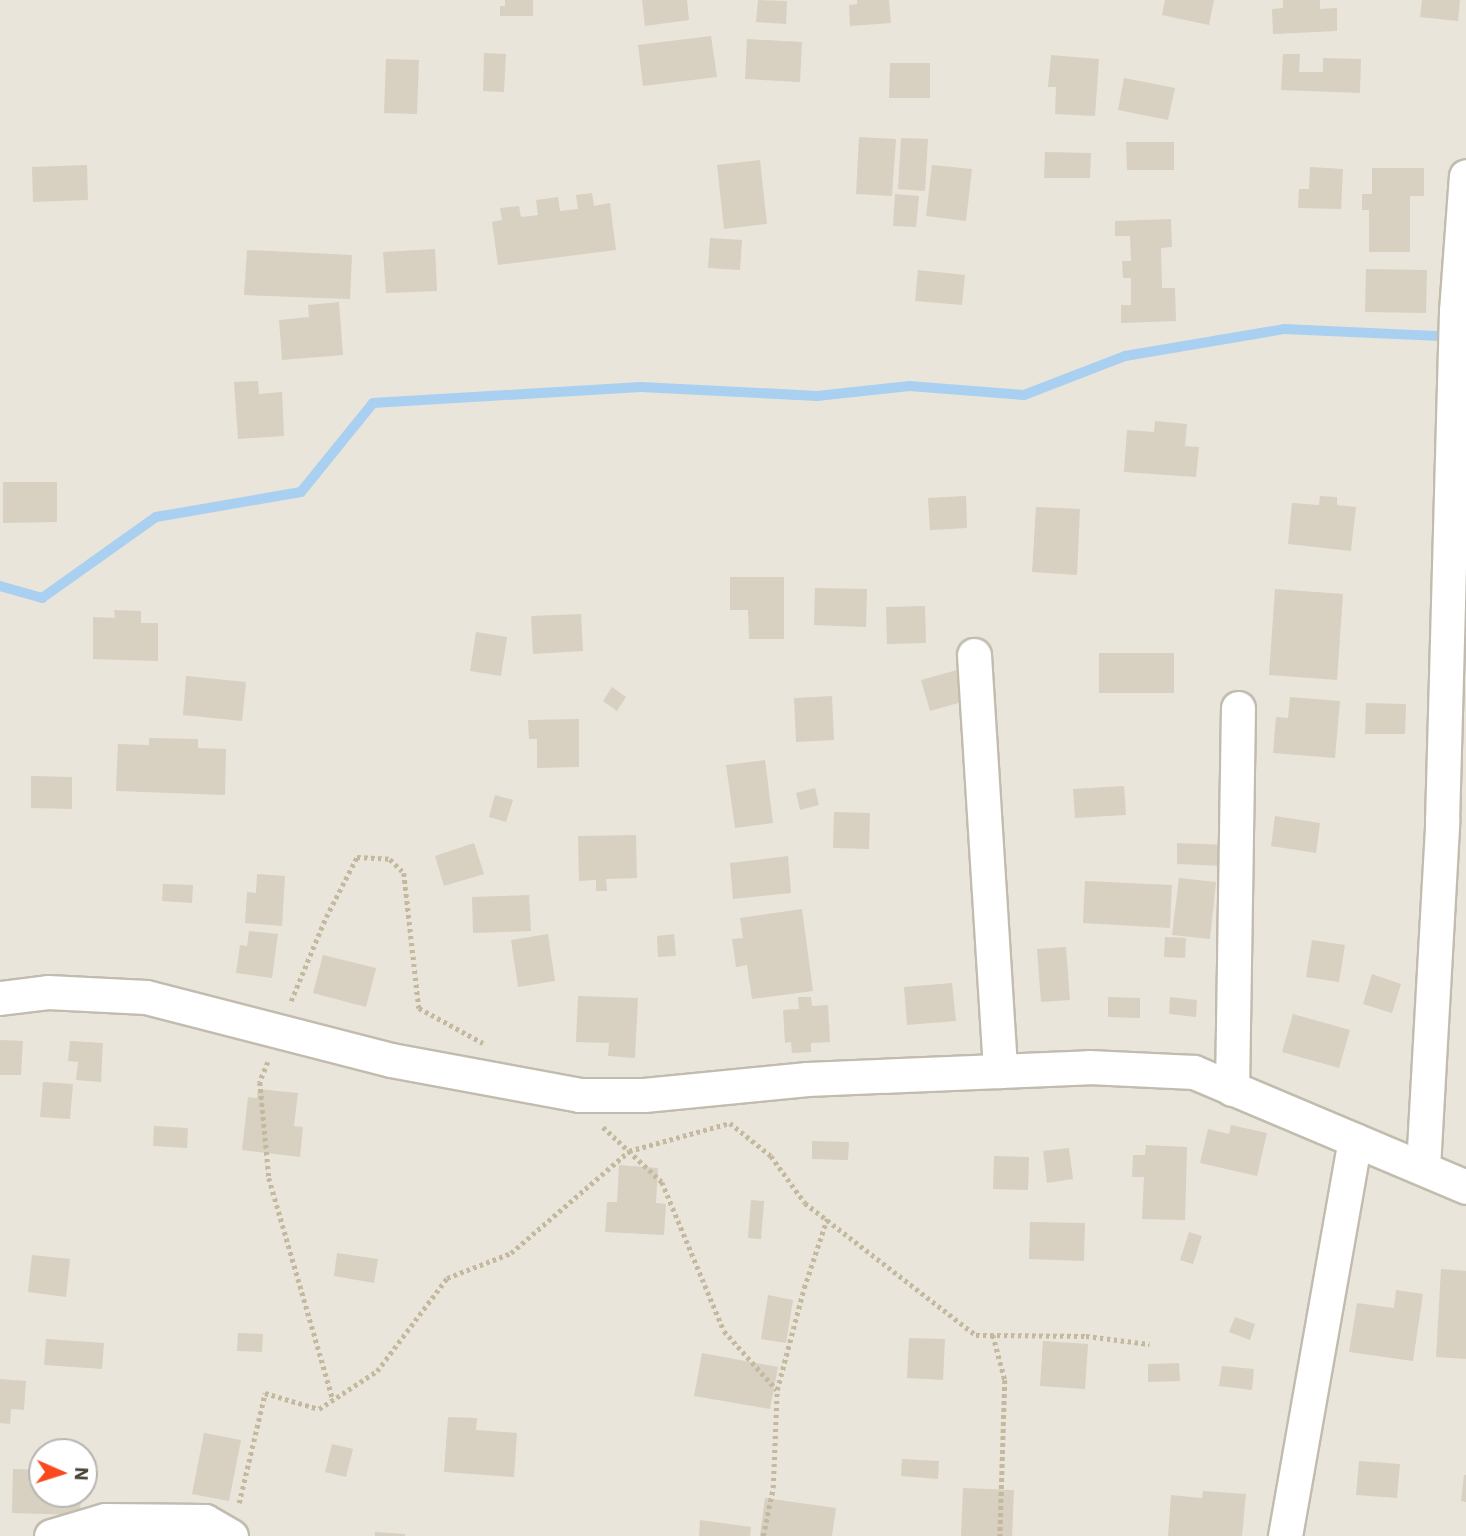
<!DOCTYPE html>
<html>
<head>
<meta charset="utf-8">
<style>
  body { margin:0 }
  #map { position:relative; width:1466px; height:1536px; overflow:hidden; background:#f6f3ec; font-family:"IBM Plex Sans",sans-serif }
  div>[style] { position:absolute }
  .residential>* { inset:0; background:#eae5da }
  .stream>* { height:10px; margin:-5px; padding:0 5px; transform-origin:5px; border-radius:5px; background:#a9d0f1 }
  .building>* { inset:0; background:#d8d0c1 }
  .path>* { height:4.5px; margin-top:-2.25px; transform-origin:0; background:repeating-linear-gradient(90deg,#c4b89f 0 3.5px,transparent 0 7px) }
  .roads { filter:drop-shadow(2px 0 #c2bcae) drop-shadow(-2px 0 #c2bcae) drop-shadow(0 2px #c2bcae) drop-shadow(0 -2px #c2bcae) }
  .street>* { height:33px; margin:-16.5px; padding:0 16.5px; transform-origin:16.5px; border-radius:16.5px; background:#fff }
  span { translate:-50% -50%; white-space:nowrap; text-align:center; line-height:1.15; -webkit-text-stroke:5px #fff; paint-order:stroke }
  .north { position:absolute; left:28px; top:1438px; width:70px; height:70px; box-sizing:border-box; background:#fff; border:2px solid #b7b4b0; border-radius:50%; rotate:93deg; font-size:19px; font-weight:700; line-height:28px; text-align:center; color:#4b4439 }
  .north::after { content:''; display:block; margin:auto; width:24px; height:32px; background:#fa491e; clip-path:polygon(50% 0,100% 100%,50% 72%,0 100%) }
</style>
</head>
<body>
<div id="map">
  <div class="residential">
    <div style="clip-path:polygon(evenodd,0 0,1466px 0,1466px 1536px,0 1536px,0 0,42px 1452px,84px 1452px,84px 1494px,42px 1494px,42px 1452px)"></div>
  </div>
  <div class="stream">
    <div style="left:0;top:586px;width:44px;rotate:15.9deg"></div>
    <div style="left:42px;top:598px;width:140px;rotate:-35.4deg"></div>
    <div style="left:156px;top:517px;width:147px;rotate:-9.8deg"></div>
    <div style="left:301px;top:492px;width:114px;rotate:-51deg"></div>
    <div style="left:373px;top:403px;width:268px;rotate:-3.4deg"></div>
    <div style="left:641px;top:387px;width:176px;rotate:2.9deg"></div>
    <div style="left:817px;top:396px;width:93px;rotate:-6.2deg"></div>
    <div style="left:909px;top:386px;width:115px;rotate:4.5deg"></div>
    <div style="left:1024px;top:395px;width:108px;rotate:-21.1deg"></div>
    <div style="left:1125px;top:356px;width:161px;rotate:-9.6deg"></div>
    <div style="left:1284px;top:329px;width:157px;rotate:2.6deg"></div>
  </div>
  <div class="building">
    <div style="clip-path:polygon(505px 0,533px 0,533px 16px,500px 16px,500px 6px,505px 6px)"></div>
    <div style="clip-path:polygon(642px 0,687px 0,689px 20px,645px 26px)"></div>
    <div style="clip-path:polygon(758px 0,787px 1px,786px 24px,756px 22px)"></div>
    <div style="clip-path:polygon(857px 0,889px 0,891px 23px,850px 26px,849px 5px,857px 4px)"></div>
    <div style="clip-path:polygon(1165px 0,1214px 0,1209px 25px,1162px 15px)"></div>
    <div style="clip-path:polygon(1283px 0,1320px 0,1320px 9px,1337px 8px,1337px 31px,1273px 34px,1272px 9px,1283px 8px)"></div>
    <div style="clip-path:polygon(1422px 0,1460px 0,1458px 21px,1420px 17px)"></div>
    <div style="clip-path:polygon(711px 36px,717px 77px,643px 86px,638px 45px)"></div>
    <div style="clip-path:polygon(747px 39px,802px 42px,800px 82px,745px 79px)"></div>
    <div style="clip-path:polygon(484px 53px,506px 54px,504px 92px,483px 91px)"></div>
    <div style="clip-path:polygon(1283px 54px,1300px 54px,1299px 72px,1323px 72px,1323px 58px,1361px 59px,1360px 93px,1281px 90px)"></div>
    <div style="clip-path:polygon(1051px 55px,1099px 59px,1095px 116px,1055px 114px,1056px 87px,1048px 87px)"></div>
    <div style="clip-path:polygon(386px 59px,419px 60px,417px 114px,384px 113px)"></div>
    <div style="clip-path:polygon(890px 63px,930px 63px,930px 98px,889px 98px)"></div>
    <div style="clip-path:polygon(1124px 78px,1175px 88px,1168px 120px,1118px 110px)"></div>
    <div style="clip-path:polygon(859px 137px,896px 139px,892px 196px,856px 194px)"></div>
    <div style="clip-path:polygon(901px 138px,928px 139px,925px 191px,898px 189px)"></div>
    <div style="clip-path:polygon(1126px 142px,1174px 142px,1174px 170px,1127px 170px)"></div>
    <div style="clip-path:polygon(1045px 152px,1091px 153px,1090px 178px,1044px 178px)"></div>
    <div style="clip-path:polygon(760px 160px,767px 224px,724px 229px,717px 165px)"></div>
    <div style="clip-path:polygon(87px 165px,88px 200px,33px 202px,32px 167px)"></div>
    <div style="clip-path:polygon(932px 165px,972px 169px,966px 221px,926px 216px)"></div>
    <div style="clip-path:polygon(1310px 167px,1343px 169px,1341px 209px,1298px 208px,1299px 189px,1309px 189px)"></div>
    <div style="clip-path:polygon(1372px 168px,1424px 168px,1424px 196px,1410px 196px,1410px 252px,1369px 252px,1369px 210px,1362px 210px,1362px 194px,1372px 194px)"></div>
    <div style="clip-path:polygon(592px 193px,594px 206px,610px 203px,616px 250px,498px 265px,492px 222px,502px 220px,500px 208px,519px 206px,521px 217px,538px 215px,536px 200px,558px 197px,560px 211px,578px 209px,576px 195px)"></div>
    <div style="clip-path:polygon(895px 194px,919px 196px,916px 227px,893px 226px)"></div>
    <div style="clip-path:polygon(1171px 219px,1172px 247px,1161px 248px,1162px 288px,1175px 288px,1176px 321px,1121px 323px,1121px 305px,1131px 305px,1131px 278px,1123px 278px,1122px 261px,1131px 261px,1130px 236px,1115px 236px,1115px 221px)"></div>
    <div style="clip-path:polygon(710px 238px,742px 240px,740px 270px,708px 268px)"></div>
    <div style="clip-path:polygon(435px 249px,437px 291px,386px 293px,383px 252px)"></div>
    <div style="clip-path:polygon(247px 250px,352px 255px,350px 299px,244px 295px)"></div>
    <div style="clip-path:polygon(1366px 269px,1427px 270px,1426px 313px,1365px 312px)"></div>
    <div style="clip-path:polygon(918px 270px,965px 275px,962px 305px,915px 301px)"></div>
    <div style="clip-path:polygon(339px 302px,343px 355px,282px 360px,279px 320px,309px 317px,308px 305px)"></div>
    <div style="clip-path:polygon(258px 381px,259px 394px,282px 392px,284px 436px,238px 439px,234px 382px)"></div>
    <div style="clip-path:polygon(1155px 421px,1187px 424px,1185px 446px,1199px 447px,1196px 477px,1124px 472px,1127px 430px,1154px 432px)"></div>
    <div style="clip-path:polygon(3px 482px,57px 482px,57px 522px,3px 523px)"></div>
    <div style="clip-path:polygon(966px 496px,967px 528px,930px 530px,928px 498px)"></div>
    <div style="clip-path:polygon(1320px 496px,1337px 497px,1337px 505px,1356px 507px,1351px 551px,1288px 544px,1292px 503px,1319px 505px)"></div>
    <div style="clip-path:polygon(1036px 507px,1080px 509px,1077px 575px,1032px 572px)"></div>
    <div style="clip-path:polygon(730px 577px,784px 577px,784px 639px,749px 639px,748px 610px,730px 610px)"></div>
    <div style="clip-path:polygon(815px 588px,867px 589px,866px 627px,814px 625px)"></div>
    <div style="clip-path:polygon(1275px 589px,1343px 594px,1337px 680px,1269px 675px)"></div>
    <div style="clip-path:polygon(925px 606px,926px 643px,887px 644px,886px 607px)"></div>
    <div style="clip-path:polygon(114px 610px,141px 611px,141px 623px,158px 623px,158px 661px,93px 659px,93px 617px,115px 618px)"></div>
    <div style="clip-path:polygon(581px 614px,583px 651px,533px 654px,531px 616px)"></div>
    <div style="clip-path:polygon(476px 632px,507px 637px,501px 676px,470px 671px)"></div>
    <div style="clip-path:polygon(1099px 653px,1174px 653px,1174px 693px,1099px 693px)"></div>
    <div style="clip-path:polygon(957px 670px,965px 701px,930px 711px,921px 680px)"></div>
    <div style="clip-path:polygon(186px 676px,246px 682px,242px 721px,183px 715px)"></div>
    <div style="clip-path:polygon(612px 687px,626px 697px,617px 711px,603px 701px)"></div>
    <div style="clip-path:polygon(832px 696px,834px 740px,796px 742px,794px 698px)"></div>
    <div style="clip-path:polygon(1290px 697px,1340px 701px,1335px 758px,1273px 753px,1276px 717px,1288px 718px)"></div>
    <div style="clip-path:polygon(1366px 703px,1406px 704px,1405px 734px,1365px 734px)"></div>
    <div style="clip-path:polygon(579px 719px,579px 767px,537px 768px,537px 739px,529px 739px,528px 720px)"></div>
    <div style="clip-path:polygon(149px 738px,198px 739px,198px 748px,226px 749px,225px 795px,116px 791px,118px 744px,149px 745px)"></div>
    <div style="clip-path:polygon(765px 760px,773px 823px,735px 828px,726px 765px)"></div>
    <div style="clip-path:polygon(31px 776px,72px 777px,72px 809px,31px 808px)"></div>
    <div style="clip-path:polygon(1124px 786px,1126px 815px,1075px 818px,1073px 789px)"></div>
    <div style="clip-path:polygon(815px 788px,819px 805px,800px 810px,796px 793px)"></div>
    <div style="clip-path:polygon(495px 795px,513px 800px,506px 822px,489px 817px)"></div>
    <div style="clip-path:polygon(834px 812px,870px 813px,869px 849px,833px 848px)"></div>
    <div style="clip-path:polygon(1275px 816px,1320px 823px,1316px 853px,1271px 846px)"></div>
    <div style="clip-path:polygon(636px 835px,637px 878px,606px 879px,607px 891px,596px 891px,596px 880px,579px 881px,578px 836px)"></div>
    <div style="clip-path:polygon(474px 843px,484px 874px,444px 886px,435px 856px)"></div>
    <div style="clip-path:polygon(1177px 843px,1226px 845px,1225px 866px,1177px 864px)"></div>
    <div style="clip-path:polygon(788px 856px,791px 893px,733px 899px,730px 863px)"></div>
    <div style="clip-path:polygon(257px 874px,285px 876px,282px 926px,245px 923px,247px 892px,256px 893px)"></div>
    <div style="clip-path:polygon(1179px 878px,1216px 882px,1210px 939px,1172px 935px)"></div>
    <div style="clip-path:polygon(1085px 881px,1172px 885px,1170px 928px,1083px 923px)"></div>
    <div style="clip-path:polygon(163px 884px,193px 885px,192px 903px,162px 901px)"></div>
    <div style="clip-path:polygon(529px 895px,531px 931px,473px 933px,472px 897px)"></div>
    <div style="clip-path:polygon(802px 909px,813px 991px,752px 999px,747px 965px,736px 967px,732px 939px,743px 938px,740px 918px)"></div>
    <div style="clip-path:polygon(249px 931px,278px 934px,272px 978px,236px 973px,240px 945px,247px 946px)"></div>
    <div style="clip-path:polygon(548px 934px,555px 981px,518px 987px,511px 940px)"></div>
    <div style="clip-path:polygon(674px 934px,676px 956px,658px 957px,657px 936px)"></div>
    <div style="clip-path:polygon(1165px 937px,1186px 938px,1185px 958px,1164px 957px)"></div>
    <div style="clip-path:polygon(1312px 940px,1345px 945px,1339px 982px,1306px 977px)"></div>
    <div style="clip-path:polygon(1066px 947px,1070px 1000px,1041px 1002px,1037px 949px)"></div>
    <div style="clip-path:polygon(323px 955px,376px 968px,366px 1007px,313px 993px)"></div>
    <div style="clip-path:polygon(1372px 974px,1401px 984px,1392px 1013px,1363px 1004px)"></div>
    <div style="clip-path:polygon(952px 983px,956px 1021px,907px 1025px,904px 987px)"></div>
    <div style="clip-path:polygon(578px 996px,638px 998px,635px 1058px,608px 1056px,609px 1043px,576px 1042px)"></div>
    <div style="clip-path:polygon(798px 997px,811px 997px,812px 1006px,828px 1005px,830px 1042px,811px 1043px,811px 1052px,792px 1053px,791px 1042px,785px 1043px,783px 1010px,799px 1009px)"></div>
    <div style="clip-path:polygon(1108px 997px,1140px 998px,1140px 1018px,1108px 1017px)"></div>
    <div style="clip-path:polygon(1170px 997px,1197px 1000px,1196px 1017px,1169px 1014px)"></div>
    <div style="clip-path:polygon(1293px 1014px,1350px 1030px,1339px 1068px,1282px 1052px)"></div>
    <div style="clip-path:polygon(0 1040px,23px 1041px,21px 1075px,0 1075px)"></div>
    <div style="clip-path:polygon(70px 1041px,103px 1043px,101px 1082px,76px 1080px,78px 1062px,68px 1061px)"></div>
    <div style="clip-path:polygon(43px 1082px,73px 1084px,70px 1119px,40px 1117px)"></div>
    <div style="clip-path:polygon(258px 1089px,298px 1093px,294px 1126px,303px 1127px,300px 1157px,242px 1150px,248px 1097px,257px 1098px)"></div>
    <div style="clip-path:polygon(1231px 1125px,1267px 1133px,1257px 1176px,1200px 1163px,1208px 1129px,1229px 1134px)"></div>
    <div style="clip-path:polygon(154px 1126px,188px 1128px,187px 1148px,153px 1146px)"></div>
    <div style="clip-path:polygon(812px 1141px,849px 1142px,848px 1160px,812px 1159px)"></div>
    <div style="clip-path:polygon(1146px 1145px,1187px 1147px,1185px 1220px,1142px 1219px,1144px 1177px,1132px 1177px,1133px 1155px,1145px 1155px)"></div>
    <div style="clip-path:polygon(1069px 1148px,1073px 1179px,1047px 1183px,1043px 1151px)"></div>
    <div style="clip-path:polygon(994px 1156px,1029px 1157px,1028px 1190px,993px 1189px)"></div>
    <div style="clip-path:polygon(619px 1165px,658px 1168px,656px 1203px,666px 1204px,664px 1235px,605px 1232px,607px 1202px,617px 1202px)"></div>
    <div style="clip-path:polygon(751px 1200px,764px 1201px,761px 1239px,748px 1238px)"></div>
    <div style="clip-path:polygon(1030px 1222px,1085px 1223px,1084px 1261px,1029px 1259px)"></div>
    <div style="clip-path:polygon(1189px 1232px,1202px 1236px,1193px 1264px,1180px 1260px)"></div>
    <div style="clip-path:polygon(337px 1253px,378px 1259px,374px 1283px,334px 1276px)"></div>
    <div style="clip-path:polygon(32px 1255px,70px 1259px,66px 1297px,28px 1292px)"></div>
    <div style="clip-path:polygon(1441px 1269px,1466px 1271px,1466px 1359px,1436px 1357px)"></div>
    <div style="clip-path:polygon(1396px 1290px,1423px 1294px,1413px 1361px,1349px 1352px,1357px 1303px,1394px 1308px)"></div>
    <div style="clip-path:polygon(768px 1295px,793px 1300px,786px 1343px,761px 1339px)"></div>
    <div style="clip-path:polygon(1235px 1317px,1255px 1324px,1250px 1340px,1229px 1332px)"></div>
    <div style="clip-path:polygon(238px 1333px,263px 1334px,262px 1352px,237px 1351px)"></div>
    <div style="clip-path:polygon(909px 1338px,945px 1339px,943px 1380px,907px 1378px)"></div>
    <div style="clip-path:polygon(46px 1339px,104px 1343px,102px 1369px,44px 1365px)"></div>
    <div style="clip-path:polygon(1043px 1341px,1088px 1344px,1085px 1389px,1040px 1386px)"></div>
    <div style="clip-path:polygon(702px 1353px,778px 1367px,770px 1409px,694px 1396px)"></div>
    <div style="clip-path:polygon(1179px 1363px,1180px 1381px,1148px 1382px,1148px 1364px)"></div>
    <div style="clip-path:polygon(1222px 1366px,1254px 1369px,1252px 1390px,1219px 1386px)"></div>
    <div style="clip-path:polygon(0 1379px,26px 1381px,24px 1410px,11px 1409px,10px 1424px,0 1423px)"></div>
    <div style="clip-path:polygon(448px 1417px,477px 1418px,476px 1430px,517px 1433px,514px 1477px,444px 1472px)"></div>
    <div style="clip-path:polygon(204px 1433px,241px 1440px,229px 1501px,192px 1494px)"></div>
    <div style="clip-path:polygon(332px 1444px,353px 1449px,346px 1477px,325px 1472px)"></div>
    <div style="clip-path:polygon(902px 1459px,939px 1461px,938px 1479px,901px 1476px)"></div>
    <div style="clip-path:polygon(1359px 1461px,1400px 1464px,1397px 1498px,1356px 1495px)"></div>
    <div style="clip-path:polygon(13px 1469px,42px 1470px,42px 1494px,81px 1494px,80px 1515px,12px 1513px)"></div>
    <div style="clip-path:polygon(1464px 1475px,1466px 1475px,1466px 1502px,1461px 1501px)"></div>
    <div style="clip-path:polygon(963px 1488px,1014px 1490px,1012px 1536px,961px 1536px)"></div>
    <div style="clip-path:polygon(1203px 1491px,1246px 1494px,1242px 1536px,1168px 1536px,1171px 1495px,1202px 1498px)"></div>
    <div style="clip-path:polygon(765px 1498px,836px 1508px,832px 1536px,760px 1536px)"></div>
    <div style="clip-path:polygon(700px 1520px,751px 1527px,750px 1536px,699px 1536px)"></div>
    <div style="clip-path:polygon(375px 1532px,405px 1534px,405px 1536px,375px 1536px)"></div>
  </div>
  <div class="path">
    <div style="left:291px;top:1001px;width:91px;rotate:-67.4deg"></div>
    <div style="left:326px;top:917px;width:68px;rotate:-62.7deg"></div>
    <div style="left:357px;top:857px;width:33px;rotate:3deg"></div>
    <div style="left:390px;top:859px;width:20px;rotate:45deg"></div>
    <div style="left:404px;top:873px;width:136px;rotate:83.7deg"></div>
    <div style="left:419px;top:1008px;width:73px;rotate:28.7deg"></div>
    <div style="left:268px;top:1062px;width:22px;rotate:112deg"></div>
    <div style="left:260px;top:1082px;width:96px;rotate:84.6deg"></div>
    <div style="left:269px;top:1178px;width:231px;rotate:73.9deg"></div>
    <div style="left:603px;top:1127px;width:81px;rotate:43deg"></div>
    <div style="left:662px;top:1182px;width:161px;rotate:67.4deg"></div>
    <div style="left:724px;top:1331px;width:79px;rotate:48.1deg"></div>
    <div style="left:993px;top:1335px;width:47px;rotate:75.1deg"></div>
    <div style="left:1005px;top:1380px;width:156px;rotate:91.8deg"></div>
    <div style="left:239px;top:1503px;width:113px;rotate:-76.7deg"></div>
    <div style="left:265px;top:1393px;width:56px;rotate:16.5deg"></div>
    <div style="left:319px;top:1409px;width:69px;rotate:-33.2deg"></div>
    <div style="left:377px;top:1371px;width:116px;rotate:-53deg"></div>
    <div style="left:447px;top:1278px;width:69px;rotate:-21.3deg"></div>
    <div style="left:511px;top:1253px;width:156px;rotate:-40.8deg"></div>
    <div style="left:629px;top:1151px;width:105px;rotate:-15.5deg"></div>
    <div style="left:730px;top:1123px;width:53px;rotate:38.8deg"></div>
    <div style="left:771px;top:1156px;width:58px;rotate:54.1deg"></div>
    <div style="left:805px;top:1203px;width:216px;rotate:37.7deg"></div>
    <div style="left:976px;top:1335px;width:110px;rotate:0.5deg"></div>
    <div style="left:1086px;top:1336px;width:64px;rotate:7.1deg"></div>
    <div style="left:763px;top:1536px;width:49px;rotate:-78.2deg"></div>
    <div style="left:773px;top:1488px;width:98px;rotate:-87.7deg"></div>
    <div style="left:777px;top:1390px;width:106px;rotate:-75.2deg"></div>
    <div style="left:804px;top:1288px;width:73px;rotate:-71.6deg"></div>
  </div>
  <div class="roads">
    <div class="street">
      <div style="left:974px;top:655px;width:417px;rotate:86.4deg"></div>
      <div style="left:0;top:998px;width:48px;rotate:-7.1deg"></div>
      <div style="left:48px;top:992px;width:98px;rotate:2.9deg"></div>
      <div style="left:146px;top:997px;width:253px;rotate:14.4deg"></div>
      <div style="left:391px;top:1060px;width:191px;rotate:10.5deg"></div>
      <div style="left:579px;top:1095px;width:65px"></div>
      <div style="left:644px;top:1095px;width:164px;rotate:-5.6deg"></div>
      <div style="left:807px;top:1079px;width:282px;rotate:-2.4deg"></div>
      <div style="left:1089px;top:1067px;width:105px;rotate:2.7deg"></div>
      <div style="left:1194px;top:1072px;width:295px;rotate:22.9deg"></div>
      <div style="left:1232px;top:1089px;width:381px;rotate:-89.1deg"></div>
      <div style="left:1423px;top:1167px;width:346px;rotate:-86.8deg"></div>
      <div style="left:1442px;top:822px;width:511px;rotate:-88.43deg"></div>
      <div style="left:1456px;top:311px;width:135px;rotate:-85.8deg"></div>
      <div style="left:51px;top:1536px;width:56px;rotate:-16.5deg"></div>
      <div style="left:105px;top:1520px;width:100px;rotate:0.6deg"></div>
      <div style="left:205px;top:1521px;width:30px;rotate:30deg"></div>
      <div style="left:1285px;top:1536px;width:402px;rotate:-80deg"></div>
    </div>
  </div>
  <div class="north">N</div>
</div>
</body>
</html>
